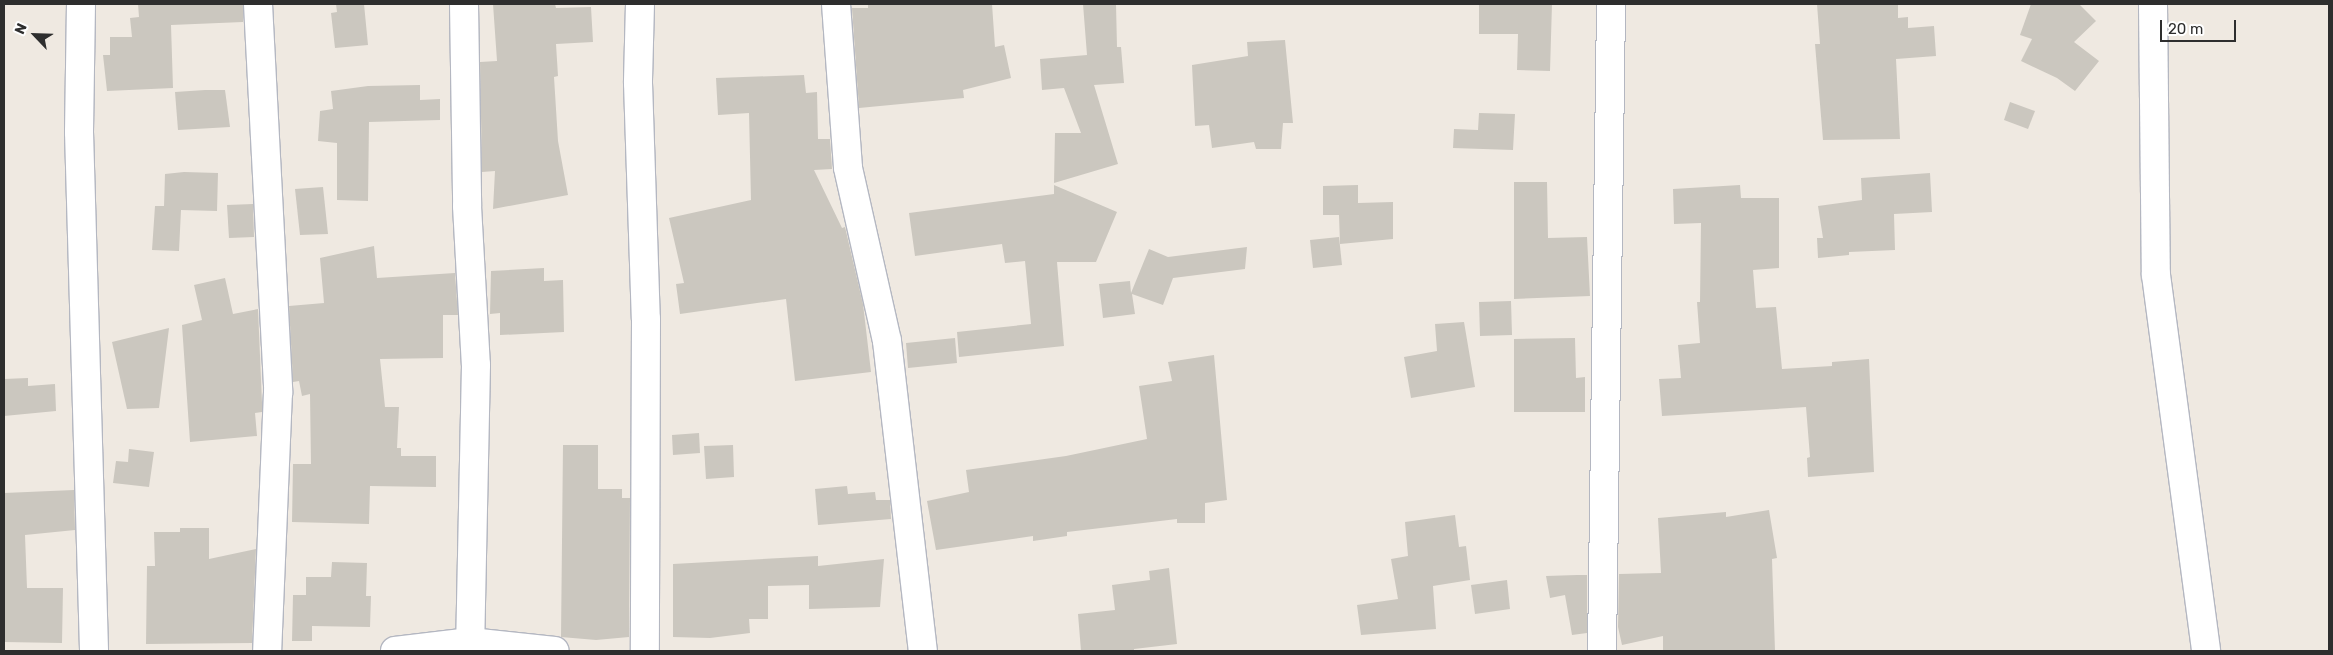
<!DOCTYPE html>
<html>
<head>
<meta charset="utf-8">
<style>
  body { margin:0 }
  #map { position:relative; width:2333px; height:655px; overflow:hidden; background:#efe9e1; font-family:Rubik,sans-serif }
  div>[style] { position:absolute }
  .building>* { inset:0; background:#cbc7bf }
  .roads { filter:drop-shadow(1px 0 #b4b7c1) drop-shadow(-1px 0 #b4b7c1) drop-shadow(0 1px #b4b7c1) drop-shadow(0 -1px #b4b7c1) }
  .minor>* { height:28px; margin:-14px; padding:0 14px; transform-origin:14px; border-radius:14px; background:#fff }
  span { translate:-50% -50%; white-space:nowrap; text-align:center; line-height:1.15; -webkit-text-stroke:5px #fff; paint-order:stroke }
  .frame { position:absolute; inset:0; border:5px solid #2e2e2e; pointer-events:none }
  .north { position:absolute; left:10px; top:10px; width:50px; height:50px; -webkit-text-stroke:4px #fff; paint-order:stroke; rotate:294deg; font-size:14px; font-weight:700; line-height:20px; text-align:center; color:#2e2e2e }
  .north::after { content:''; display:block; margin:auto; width:18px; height:22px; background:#2e2e2e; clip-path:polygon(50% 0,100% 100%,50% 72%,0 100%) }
  .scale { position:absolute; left:2160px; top:20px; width:76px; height:22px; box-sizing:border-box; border:2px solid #2e2e2e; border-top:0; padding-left:6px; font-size:15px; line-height:18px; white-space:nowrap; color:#2e2e2e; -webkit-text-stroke:4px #fff; paint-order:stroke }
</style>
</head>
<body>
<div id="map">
  <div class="building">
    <div style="clip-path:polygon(138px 4px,243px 4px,243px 22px,171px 25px,173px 88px,107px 91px,103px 55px,110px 55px,110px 37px,132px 37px,130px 18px,139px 17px)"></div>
    <div style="clip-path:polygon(336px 4px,364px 4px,368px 45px,335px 48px,331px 13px,337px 12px)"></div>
    <div style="clip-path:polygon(493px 4px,555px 4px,556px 8px,591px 7px,593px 42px,556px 44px,558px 76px,554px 77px,558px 141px,568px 195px,493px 209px,495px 171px,482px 172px,480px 62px,497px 61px)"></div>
    <div style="clip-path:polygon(868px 4px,992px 4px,995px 47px,1004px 45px,1011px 78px,963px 90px,964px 98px,859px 108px,852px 8px,868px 8px)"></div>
    <div style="clip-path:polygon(1083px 4px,1116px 4px,1117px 47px,1121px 47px,1124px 83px,1094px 85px,1118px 164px,1054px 183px,1055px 133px,1081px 133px,1064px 88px,1042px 90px,1040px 59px,1087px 55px)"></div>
    <div style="clip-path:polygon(1479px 4px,1552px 4px,1550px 71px,1517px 70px,1518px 34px,1479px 34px)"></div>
    <div style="clip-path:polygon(1817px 4px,1898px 4px,1898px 18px,1908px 17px,1908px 28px,1934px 26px,1936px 56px,1896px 59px,1900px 139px,1823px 140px,1815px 44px,1820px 44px)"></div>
    <div style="clip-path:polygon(2031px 4px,2079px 4px,2096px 21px,2074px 42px,2099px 61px,2075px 91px,2057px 78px,2021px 61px,2032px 39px,2020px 35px)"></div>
    <div style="clip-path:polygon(1285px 40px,1293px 123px,1283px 123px,1281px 149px,1256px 149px,1254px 142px,1212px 148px,1209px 125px,1195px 126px,1192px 65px,1248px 56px,1247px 42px)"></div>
    <div style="clip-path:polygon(804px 75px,806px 93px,817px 92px,818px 139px,830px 139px,832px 169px,814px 170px,842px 228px,845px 227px,863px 304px,871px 372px,795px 381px,786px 299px,680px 314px,676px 284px,684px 283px,669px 218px,751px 200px,749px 113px,718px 115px,716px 78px)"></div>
    <div style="clip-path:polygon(420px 85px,420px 100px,440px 99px,440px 120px,369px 122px,368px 201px,337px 200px,337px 143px,318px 141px,320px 111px,333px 109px,331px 91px,368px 86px)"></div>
    <div style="clip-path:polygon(205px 90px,225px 90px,230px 127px,178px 130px,175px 92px)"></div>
    <div style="clip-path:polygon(2010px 102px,2035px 111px,2028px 129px,2004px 120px)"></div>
    <div style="clip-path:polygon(1479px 113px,1515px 114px,1513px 150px,1453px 148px,1454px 129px,1478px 130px)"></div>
    <div style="clip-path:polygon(184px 172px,218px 173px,217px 211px,181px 210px,179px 251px,152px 250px,155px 206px,164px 206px,165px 174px)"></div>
    <div style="clip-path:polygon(1930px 173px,1932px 212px,1894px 214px,1895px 250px,1849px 252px,1849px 255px,1818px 258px,1817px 238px,1823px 238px,1818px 206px,1862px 200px,1861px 178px)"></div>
    <div style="clip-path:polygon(1514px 182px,1547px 182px,1548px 238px,1587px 237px,1590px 296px,1514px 299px)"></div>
    <div style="clip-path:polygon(1054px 185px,1117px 212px,1096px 262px,1057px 262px,1064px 346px,959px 357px,957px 332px,1031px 324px,1025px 261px,1005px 263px,1002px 244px,915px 256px,909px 213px,1054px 194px)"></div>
    <div style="clip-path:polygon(1358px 185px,1358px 203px,1393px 202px,1393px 239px,1340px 244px,1339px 215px,1323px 215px,1323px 186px)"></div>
    <div style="clip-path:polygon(1740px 185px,1741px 198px,1779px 198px,1779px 268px,1753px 270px,1756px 308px,1776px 307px,1782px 369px,1832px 366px,1832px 362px,1869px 359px,1874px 472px,1808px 477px,1807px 458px,1810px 457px,1806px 407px,1662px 416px,1659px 379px,1681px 378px,1678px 345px,1700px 343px,1697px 302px,1700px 302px,1701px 223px,1674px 224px,1673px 189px)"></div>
    <div style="clip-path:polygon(323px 187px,328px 234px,300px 235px,295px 189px)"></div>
    <div style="clip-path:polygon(253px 204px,254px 237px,229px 238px,227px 205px)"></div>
    <div style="clip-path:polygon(1339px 237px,1342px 265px,1313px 268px,1310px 240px)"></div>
    <div style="clip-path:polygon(374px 246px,377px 278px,455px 273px,458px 315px,443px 315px,443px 358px,380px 359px,385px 407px,399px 407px,397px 448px,401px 448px,401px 456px,436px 456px,436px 487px,370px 486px,369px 524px,292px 522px,293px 464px,311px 464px,310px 394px,302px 396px,299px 381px,293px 382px,289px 306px,324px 303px,320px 258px)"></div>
    <div style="clip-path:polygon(1247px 247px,1245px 269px,1173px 278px,1163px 305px,1132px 294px,1135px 314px,1103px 318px,1099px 284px,1130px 281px,1131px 293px,1149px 249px,1168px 257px)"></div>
    <div style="clip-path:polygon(544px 268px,544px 281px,563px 280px,564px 332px,500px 335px,500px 313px,490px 314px,491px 271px)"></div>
    <div style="clip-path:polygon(225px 278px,233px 314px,258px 309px,262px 403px,262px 412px,255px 413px,257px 436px,190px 442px,182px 325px,202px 320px,194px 285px)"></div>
    <div style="clip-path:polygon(1511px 301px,1512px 335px,1480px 336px,1479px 302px)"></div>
    <div style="clip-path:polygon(1464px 322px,1475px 387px,1411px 398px,1404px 357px,1437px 351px,1435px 324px)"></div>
    <div style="clip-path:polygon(169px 328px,159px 408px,127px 409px,112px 342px)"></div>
    <div style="clip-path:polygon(955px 338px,957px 363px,908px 368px,906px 343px)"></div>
    <div style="clip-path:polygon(1575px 338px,1576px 378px,1585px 377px,1585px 412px,1514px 412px,1514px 339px)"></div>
    <div style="clip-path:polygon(1214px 355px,1227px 500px,1205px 503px,1205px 523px,1177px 523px,1177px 519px,1067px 532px,1067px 536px,1033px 541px,1033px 536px,936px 550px,927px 501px,969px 492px,966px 470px,1066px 456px,1147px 439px,1139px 386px,1172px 381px,1168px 362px)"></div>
    <div style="clip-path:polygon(28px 378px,28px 386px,55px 384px,56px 411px,4px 416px,4px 379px)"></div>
    <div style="clip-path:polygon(699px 433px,700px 453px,673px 455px,672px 435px)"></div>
    <div style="clip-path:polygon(563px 445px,598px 445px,598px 489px,622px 489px,622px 498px,630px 498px,629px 637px,596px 640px,561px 637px)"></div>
    <div style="clip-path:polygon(733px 445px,734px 477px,706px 479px,704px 446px)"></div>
    <div style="clip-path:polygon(129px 449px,154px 452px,149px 487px,113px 483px,116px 461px,128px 462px)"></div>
    <div style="clip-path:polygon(847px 486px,848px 494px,875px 492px,876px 500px,890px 500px,891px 519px,818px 525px,815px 489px)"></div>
    <div style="clip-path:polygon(74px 490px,75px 530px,25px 535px,27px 588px,63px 588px,62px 643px,4px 642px,4px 493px)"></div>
    <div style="clip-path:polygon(1769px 510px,1777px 558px,1772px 559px,1775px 651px,1663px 651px,1663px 636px,1622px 645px,1618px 627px,1619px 574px,1661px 573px,1658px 518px,1726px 512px,1726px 517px)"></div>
    <div style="clip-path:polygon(1455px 515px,1459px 547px,1466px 546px,1470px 580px,1433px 586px,1436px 629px,1361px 635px,1357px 605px,1398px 599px,1391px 559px,1408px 556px,1405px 522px)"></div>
    <div style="clip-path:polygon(180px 528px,209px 528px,209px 559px,256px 549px,252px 643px,146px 644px,147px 566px,155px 566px,154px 532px,180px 532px)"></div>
    <div style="clip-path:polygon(818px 556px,818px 566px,884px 559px,880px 607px,809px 609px,809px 585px,768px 586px,768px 619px,749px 619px,750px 633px,710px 638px,673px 637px,673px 564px)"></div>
    <div style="clip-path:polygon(332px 562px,367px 563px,366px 596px,371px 596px,370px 627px,312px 626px,312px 641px,292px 641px,293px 595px,306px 595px,306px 577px,331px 577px)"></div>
    <div style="clip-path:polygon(1169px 568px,1177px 644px,1134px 649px,1134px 651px,1081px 651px,1078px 614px,1115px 610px,1112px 585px,1150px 580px,1149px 571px)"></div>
    <div style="clip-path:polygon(1577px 575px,1587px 575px,1587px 633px,1572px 635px,1565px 595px,1550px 598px,1546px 576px)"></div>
    <div style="clip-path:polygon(1507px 580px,1510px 609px,1475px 614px,1471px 585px)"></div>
  </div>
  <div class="roads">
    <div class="minor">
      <div style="left:81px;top:4px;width:128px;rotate:90.9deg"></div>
      <div style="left:79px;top:132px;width:519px;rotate:88.34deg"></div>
      <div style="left:258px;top:4px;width:389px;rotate:87deg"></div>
      <div style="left:278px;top:392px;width:259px;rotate:92.4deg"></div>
      <div style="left:464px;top:4px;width:202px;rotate:89.1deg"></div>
      <div style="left:467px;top:206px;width:159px;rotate:86.8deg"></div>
      <div style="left:476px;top:365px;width:286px;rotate:91.2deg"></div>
      <div style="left:640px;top:4px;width:79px;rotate:91.5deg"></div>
      <div style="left:638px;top:83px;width:236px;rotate:88.1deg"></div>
      <div style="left:646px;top:319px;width:332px;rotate:90.2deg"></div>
      <div style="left:836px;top:4px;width:164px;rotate:85.8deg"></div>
      <div style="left:848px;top:168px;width:177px;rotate:77.3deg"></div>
      <div style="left:887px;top:341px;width:312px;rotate:83.4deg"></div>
      <div style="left:2153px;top:4px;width:271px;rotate:89.4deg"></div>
      <div style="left:2156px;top:275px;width:379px;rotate:82.4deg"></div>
      <div style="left:395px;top:651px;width:76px;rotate:-6.8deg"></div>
      <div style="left:470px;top:642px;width:85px;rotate:6deg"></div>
      <div style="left:1602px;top:651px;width:647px;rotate:-89.2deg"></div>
    </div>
  </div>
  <div class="frame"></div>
  <div class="north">N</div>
  <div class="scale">20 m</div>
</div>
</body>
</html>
